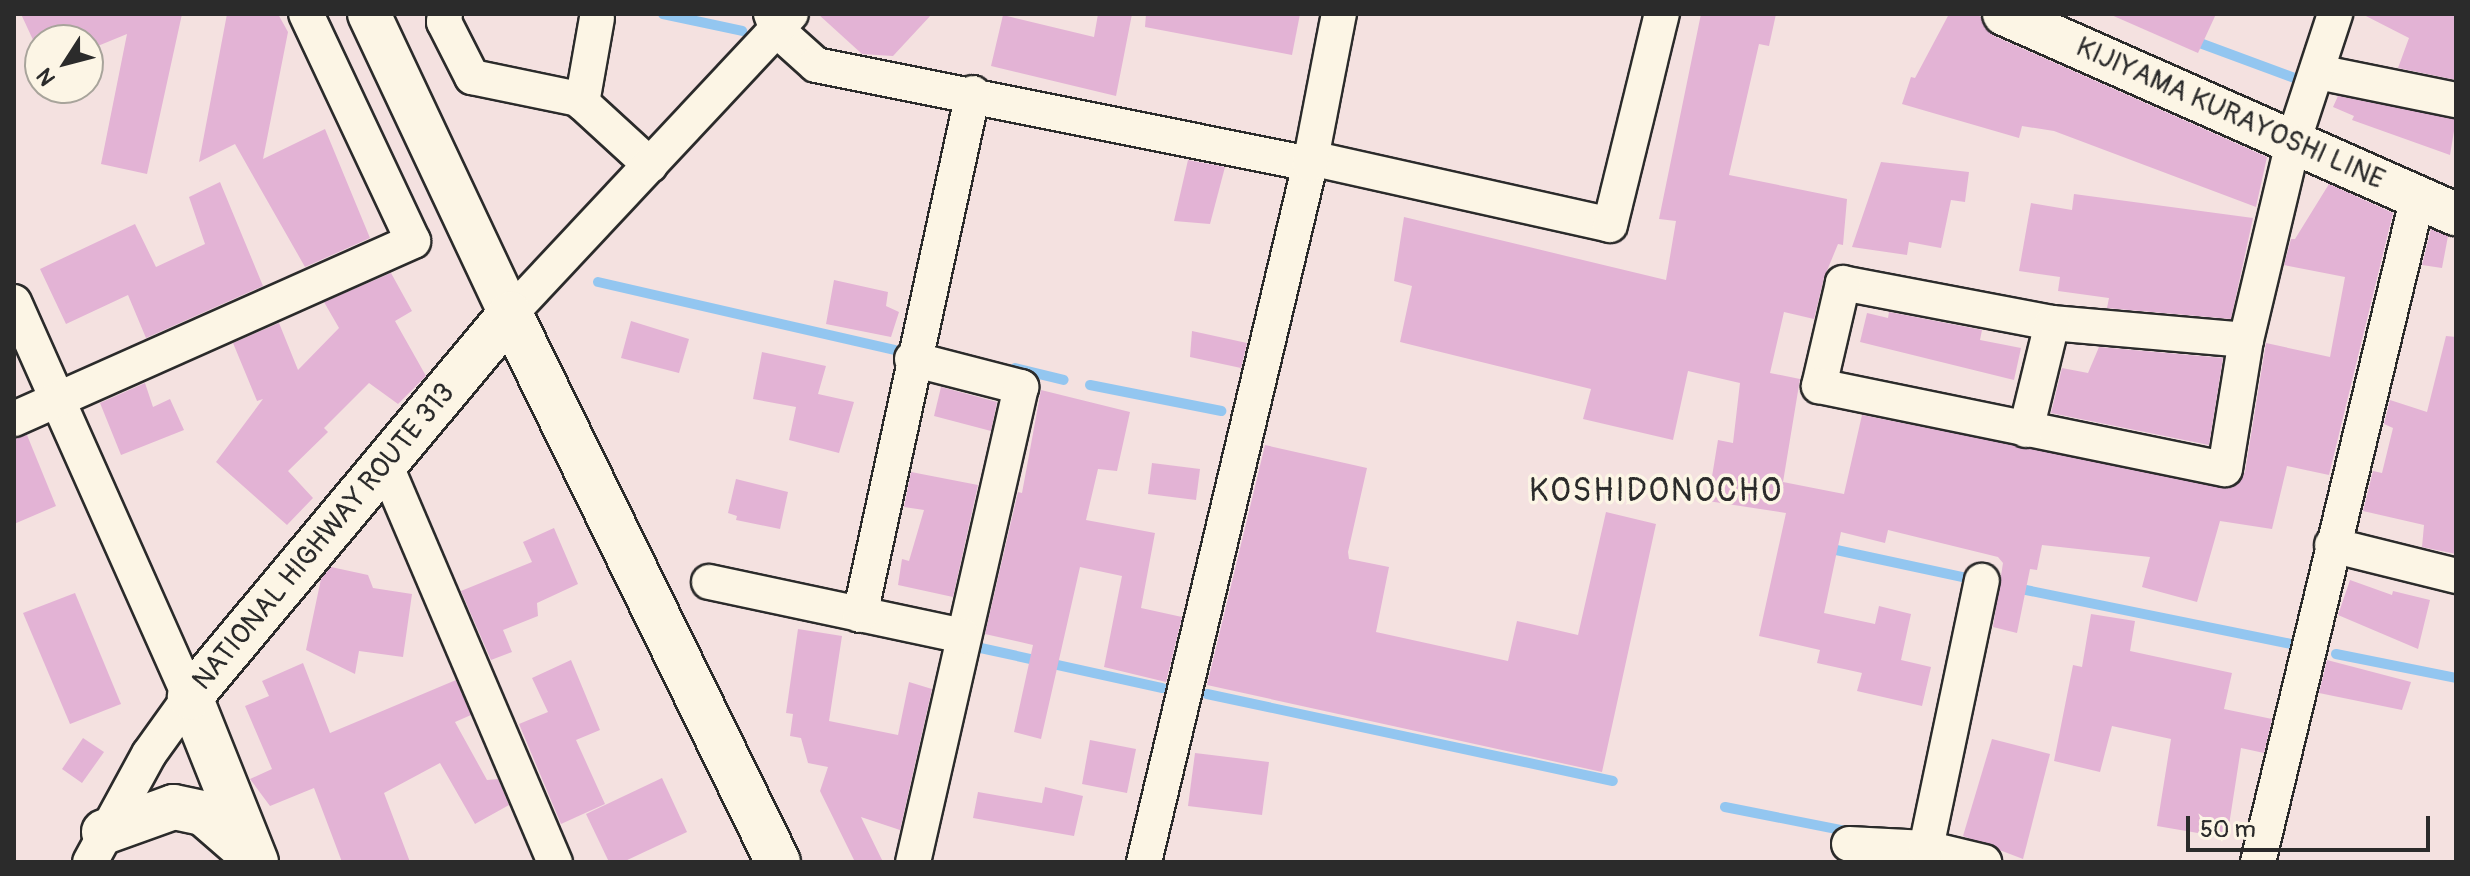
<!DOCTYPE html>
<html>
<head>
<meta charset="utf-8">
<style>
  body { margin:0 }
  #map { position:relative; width:2470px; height:876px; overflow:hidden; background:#f4e1e0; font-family:Pangolin,sans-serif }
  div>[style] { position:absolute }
  .stream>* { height:10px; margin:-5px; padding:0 5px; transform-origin:5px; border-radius:5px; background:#93c6f0 }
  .building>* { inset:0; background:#e3b3d5 }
  .roads { filter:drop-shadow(2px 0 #2b2b2b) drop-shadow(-2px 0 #2b2b2b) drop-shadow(0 2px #2b2b2b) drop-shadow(0 -2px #2b2b2b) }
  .minor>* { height:34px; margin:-17px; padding:0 17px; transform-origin:17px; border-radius:17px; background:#fcf5e5 }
  .major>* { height:42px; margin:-21px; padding:0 21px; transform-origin:21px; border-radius:21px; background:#fcf5e5 }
  .highway>* { height:44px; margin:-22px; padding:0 22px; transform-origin:22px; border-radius:22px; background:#fcf5e5 }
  span { translate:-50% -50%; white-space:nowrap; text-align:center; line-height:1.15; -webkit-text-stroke:7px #fcf5e5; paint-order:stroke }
  .street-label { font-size:28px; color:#2b2b2b }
  .quarter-label { font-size:32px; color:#2b2b2b; letter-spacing:2px }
  .frame { position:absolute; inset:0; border:16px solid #2b2b2b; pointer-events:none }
  .north { position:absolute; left:24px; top:24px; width:80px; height:80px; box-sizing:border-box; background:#fcf5e5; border:2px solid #a8a49b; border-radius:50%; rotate:234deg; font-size:22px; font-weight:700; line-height:32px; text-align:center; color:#2b2b2b }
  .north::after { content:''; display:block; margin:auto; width:28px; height:36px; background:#2b2b2b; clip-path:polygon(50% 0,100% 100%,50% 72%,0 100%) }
  .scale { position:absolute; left:2186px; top:816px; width:244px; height:36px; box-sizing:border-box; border:4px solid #2b2b2b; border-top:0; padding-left:10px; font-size:24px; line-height:28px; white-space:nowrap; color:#2b2b2b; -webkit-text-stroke:6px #fcf5e5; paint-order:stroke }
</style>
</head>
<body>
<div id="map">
  <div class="stream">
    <div style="left:663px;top:14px;width:81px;rotate:12.1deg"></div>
    <div style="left:2189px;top:39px;width:124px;rotate:20.3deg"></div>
    <div style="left:598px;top:282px;width:304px;rotate:12.9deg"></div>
    <div style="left:1015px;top:368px;width:50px;rotate:13.8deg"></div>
    <div style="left:1090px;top:385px;width:134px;rotate:11.2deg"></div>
    <div style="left:1827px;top:548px;width:152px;rotate:12.1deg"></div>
    <div style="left:2016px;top:588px;width:290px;rotate:11.5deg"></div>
    <div style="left:976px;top:647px;width:191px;rotate:12.4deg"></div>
    <div style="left:2336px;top:654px;width:122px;rotate:11.3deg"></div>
    <div style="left:1207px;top:694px;width:415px;rotate:12.1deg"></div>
    <div style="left:1725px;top:807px;width:128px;rotate:11.2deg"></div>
  </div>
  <div class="building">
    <div style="clip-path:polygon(21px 14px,182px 14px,147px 174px,101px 164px,127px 34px,88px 50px,88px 40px,40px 40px,40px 55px)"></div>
    <div style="clip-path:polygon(227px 14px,278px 14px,288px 32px,263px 159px,325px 129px,370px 238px,305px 267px,235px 144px,199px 162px)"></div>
    <div style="clip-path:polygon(818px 14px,932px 14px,893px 56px,862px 54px)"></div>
    <div style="clip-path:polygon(1098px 14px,1132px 14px,1116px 96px,991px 66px,1003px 15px,1094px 37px)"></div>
    <div style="clip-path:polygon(1146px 14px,1300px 14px,1292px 55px,1145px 27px)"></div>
    <div style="clip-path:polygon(1701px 14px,1776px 14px,1769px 46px,1759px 44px,1729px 175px,1847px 199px,1843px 245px,1838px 244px,1824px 278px,1814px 319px,1784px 312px,1770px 373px,1800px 379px,1783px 482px,1844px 494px,1862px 415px,2232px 488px,2245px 472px,2266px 343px,2330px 357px,2345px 277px,2284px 265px,2291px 239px,2295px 239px,2329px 184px,2393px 213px,2329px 475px,2287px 466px,2272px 529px,2220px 521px,2197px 602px,2142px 587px,2150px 557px,2042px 545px,2037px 570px,2030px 569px,2017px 633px,1993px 627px,2003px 563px,1998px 557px,1888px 530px,1885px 543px,1841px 532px,1824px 613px,1875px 624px,1879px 606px,1911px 614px,1901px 660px,1931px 667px,1922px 706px,1857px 691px,1862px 673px,1817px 663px,1820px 650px,1759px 636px,1786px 513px,1708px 501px,1718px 440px,1733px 443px,1740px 383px,1688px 371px,1673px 440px,1583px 419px,1591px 389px,1400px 342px,1412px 286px,1394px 281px,1404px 217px,1666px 280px,1676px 221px,1659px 219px)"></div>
    <div style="clip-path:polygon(1949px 14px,1978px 14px,1994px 36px,2267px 157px,2256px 207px,2054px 131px,2022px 126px,2019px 138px,1902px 104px,1911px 77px,1915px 78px)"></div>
    <div style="clip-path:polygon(2109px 14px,2216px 14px,2198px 53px)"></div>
    <div style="clip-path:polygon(2362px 14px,2456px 14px,2456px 80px,2398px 68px,2409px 38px)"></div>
    <div style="clip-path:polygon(2338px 96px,2456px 119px,2450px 155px,2352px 120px,2354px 116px,2333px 107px)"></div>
    <div style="clip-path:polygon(1188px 160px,1225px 167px,1210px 224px,1174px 221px)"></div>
    <div style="clip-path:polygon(1881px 162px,1969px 172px,1965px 202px,1951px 200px,1941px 248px,1909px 242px,1907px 255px,1852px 247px)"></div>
    <div style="clip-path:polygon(220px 182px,263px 286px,146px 338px,128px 295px,66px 324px,40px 269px,135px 224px,156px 267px,205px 244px,189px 197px)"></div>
    <div style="clip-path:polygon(2074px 194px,2253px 218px,2231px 319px,2107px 308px,2109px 298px,2058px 291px,2060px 277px,2019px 271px,2031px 203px,2072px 210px)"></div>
    <div style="clip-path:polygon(2431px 229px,2448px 236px,2442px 268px,2422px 265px)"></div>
    <div style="clip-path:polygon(391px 273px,412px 311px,395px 321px,426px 376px,398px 404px,369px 383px,324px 428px,328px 432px,288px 471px,313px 498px,287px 525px,216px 462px,263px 399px,257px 401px,233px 343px,279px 323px,298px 370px,339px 328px,324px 302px)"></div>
    <div style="clip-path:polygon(834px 280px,888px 292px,886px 306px,899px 312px,891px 337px,826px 324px)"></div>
    <div style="clip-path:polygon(1889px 312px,1982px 330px,1980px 340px,2021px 348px,2014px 380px,1860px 342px,1867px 313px,1888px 318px)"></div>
    <div style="clip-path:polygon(631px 321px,689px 339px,679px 373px,621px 358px)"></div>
    <div style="clip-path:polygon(1192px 331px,1247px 343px,1241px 368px,1190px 357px)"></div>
    <div style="clip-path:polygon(2446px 336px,2456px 337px,2456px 554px,2422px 547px,2424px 525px,2363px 511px,2373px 471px,2382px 473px,2393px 428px,2384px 424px,2390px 400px,2427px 412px)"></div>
    <div style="clip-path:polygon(2099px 347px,2223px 358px,2209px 445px,2051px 413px,2062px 368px,2088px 373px)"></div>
    <div style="clip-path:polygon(762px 352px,826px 366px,818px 394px,854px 402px,839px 453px,789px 440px,796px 407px,753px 399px)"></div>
    <div style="clip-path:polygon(145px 383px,153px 407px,170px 399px,184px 430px,121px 455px,100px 403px)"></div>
    <div style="clip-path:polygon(941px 387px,997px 402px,991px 431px,934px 416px)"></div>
    <div style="clip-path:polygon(1041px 390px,1130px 412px,1117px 471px,1098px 469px,1086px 520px,1155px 533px,1141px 608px,1182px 617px,1166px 682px,1104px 667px,1122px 576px,1080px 567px,1041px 739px,1014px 732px,1033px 645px,985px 634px,1018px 492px,1022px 493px)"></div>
    <div style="clip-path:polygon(27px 435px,56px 506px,14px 524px,14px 439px)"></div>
    <div style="clip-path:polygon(1265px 445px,1367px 468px,1348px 552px,1349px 559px,1389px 567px,1376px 632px,1508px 661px,1517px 621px,1578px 635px,1606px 512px,1656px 524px,1602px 772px,1207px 685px)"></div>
    <div style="clip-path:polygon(1152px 463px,1200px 469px,1196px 500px,1148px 494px)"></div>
    <div style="clip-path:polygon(911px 472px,978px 485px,953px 597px,898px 585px,902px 559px,909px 561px,924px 510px,904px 507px)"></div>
    <div style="clip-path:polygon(736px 479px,788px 492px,780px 529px,736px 520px,737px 516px,728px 513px)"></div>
    <div style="clip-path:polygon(554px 528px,578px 584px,537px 603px,538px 616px,503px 630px,512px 652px,491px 660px,461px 591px,532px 562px,523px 542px)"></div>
    <div style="clip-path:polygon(331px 567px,368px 575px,373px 588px,412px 594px,403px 657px,359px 651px,355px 674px,306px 650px,321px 579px)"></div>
    <div style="clip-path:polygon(2350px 580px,2392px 595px,2393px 591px,2430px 600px,2418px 649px,2338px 615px)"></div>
    <div style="clip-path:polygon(75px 593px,121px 704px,70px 724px,23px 613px)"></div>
    <div style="clip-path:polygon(2091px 614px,2135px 621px,2130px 651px,2232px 673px,2224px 709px,2272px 719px,2264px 753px,2241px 748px,2227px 838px,2157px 826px,2171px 739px,2112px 726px,2100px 772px,2054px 761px,2073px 665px,2082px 667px)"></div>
    <div style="clip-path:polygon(798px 629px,842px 636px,829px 721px,898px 735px,909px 682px,932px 689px,900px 830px,861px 817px,883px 862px,855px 862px,820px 791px,828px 767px,808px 763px,801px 738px,790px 736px,793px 714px,786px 713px)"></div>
    <div style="clip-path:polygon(571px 660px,600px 730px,576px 740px,605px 804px,561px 824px,519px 724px,548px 712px,532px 678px)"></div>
    <div style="clip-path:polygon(2327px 660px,2411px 682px,2402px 710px,2319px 693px)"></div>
    <div style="clip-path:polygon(303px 663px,330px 733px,456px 680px,471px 715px,455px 722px,487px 780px,498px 779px,509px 805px,475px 824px,440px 763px,384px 793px,410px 862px,342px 862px,314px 788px,270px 806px,250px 779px,272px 769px,245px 706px,269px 696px,262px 681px)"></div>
    <div style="clip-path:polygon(83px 738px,104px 752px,82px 783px,62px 769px)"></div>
    <div style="clip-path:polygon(1992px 739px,2050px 754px,2023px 859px,1963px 836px)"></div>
    <div style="clip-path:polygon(1090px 740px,1136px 749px,1127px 793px,1082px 784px)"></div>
    <div style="clip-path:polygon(1195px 753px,1269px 762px,1262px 815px,1188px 806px)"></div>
    <div style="clip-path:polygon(662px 778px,687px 832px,623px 862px,609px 862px,586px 814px)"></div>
    <div style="clip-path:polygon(1045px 787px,1083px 796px,1074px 836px,973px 818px,978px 792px,1042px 803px)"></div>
  </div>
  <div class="roads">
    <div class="minor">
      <div style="left:445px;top:14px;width:8px;rotate:97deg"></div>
      <div style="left:444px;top:22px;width:62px;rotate:63deg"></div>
      <div style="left:472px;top:77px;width:108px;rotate:11.7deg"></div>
      <div style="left:578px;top:99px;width:98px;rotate:42.5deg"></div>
      <div style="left:771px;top:14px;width:17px;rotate:69deg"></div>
      <div style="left:777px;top:30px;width:52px;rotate:41.9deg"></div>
      <div style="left:816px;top:65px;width:504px;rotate:11.33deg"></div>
      <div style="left:2318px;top:72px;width:141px;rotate:11.5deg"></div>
      <div style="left:582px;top:103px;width:86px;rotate:-80deg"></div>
      <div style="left:1311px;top:158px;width:306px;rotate:12.6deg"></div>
      <div style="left:1610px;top:225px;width:217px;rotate:-76.2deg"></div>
      <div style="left:14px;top:302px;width:432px;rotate:66deg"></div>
      <div style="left:190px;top:697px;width:70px;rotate:125.7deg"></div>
      <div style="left:149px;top:754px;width:123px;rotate:118.6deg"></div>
      <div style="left:510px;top:314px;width:411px;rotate:-46.9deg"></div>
      <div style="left:2246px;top:340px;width:195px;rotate:-175deg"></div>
      <div style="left:2052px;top:323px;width:213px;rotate:-169.2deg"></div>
      <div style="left:1843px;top:283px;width:106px;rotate:103.1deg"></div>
      <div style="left:1819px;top:386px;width:414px;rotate:11.6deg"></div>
      <div style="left:2225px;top:469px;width:131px;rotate:-80.8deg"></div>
      <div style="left:2246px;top:340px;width:204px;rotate:-76.6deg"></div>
      <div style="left:2293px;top:142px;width:135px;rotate:-71.8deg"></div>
      <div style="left:912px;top:359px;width:113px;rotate:14.4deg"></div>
      <div style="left:1021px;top:387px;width:487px;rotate:102.8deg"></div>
      <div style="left:14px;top:419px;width:437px;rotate:-24deg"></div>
      <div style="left:413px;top:241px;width:251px;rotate:-115.2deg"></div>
      <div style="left:2026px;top:430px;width:110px;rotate:-76.3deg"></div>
      <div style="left:385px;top:464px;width:433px;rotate:66.9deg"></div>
      <div style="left:2332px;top:545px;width:128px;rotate:14deg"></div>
      <div style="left:709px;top:582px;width:259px;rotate:12deg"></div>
      <div style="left:860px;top:615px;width:534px;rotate:-77.79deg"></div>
      <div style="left:1849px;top:844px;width:77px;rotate:3deg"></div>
      <div style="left:1926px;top:848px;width:60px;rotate:13.6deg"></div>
      <div style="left:1926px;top:848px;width:273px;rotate:-78.2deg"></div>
      <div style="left:1144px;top:862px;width:717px;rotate:-76.62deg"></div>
      <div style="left:1310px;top:164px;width:153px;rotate:-79.1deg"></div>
      <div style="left:2258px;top:862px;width:685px;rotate:-76.49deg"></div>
    </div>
    <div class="major">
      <div style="left:369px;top:14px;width:331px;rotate:64.8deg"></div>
      <div style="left:2004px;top:14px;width:494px;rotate:23.9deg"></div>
    </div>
    <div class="highway">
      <div style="left:104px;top:832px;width:74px;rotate:-19.7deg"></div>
      <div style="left:174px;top:807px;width:30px;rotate:12deg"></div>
      <div style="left:203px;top:813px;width:61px;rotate:41deg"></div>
      <div style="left:256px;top:862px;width:178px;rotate:-111.8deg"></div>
      <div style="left:190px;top:697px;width:499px;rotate:-50.1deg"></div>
      <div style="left:510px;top:314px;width:610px;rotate:63.94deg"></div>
    </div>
  </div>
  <div class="street-label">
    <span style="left:2230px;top:114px;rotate:24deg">KIJIYAMA KURAYOSHI LINE</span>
    <span style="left:324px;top:537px;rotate:-50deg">NATIONAL HIGHWAY ROUTE 313</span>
  </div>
  <div class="quarter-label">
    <span style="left:1656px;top:491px">KOSHIDONOCHO</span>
  </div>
  <div class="frame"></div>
  <div class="north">N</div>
  <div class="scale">50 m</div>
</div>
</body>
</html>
